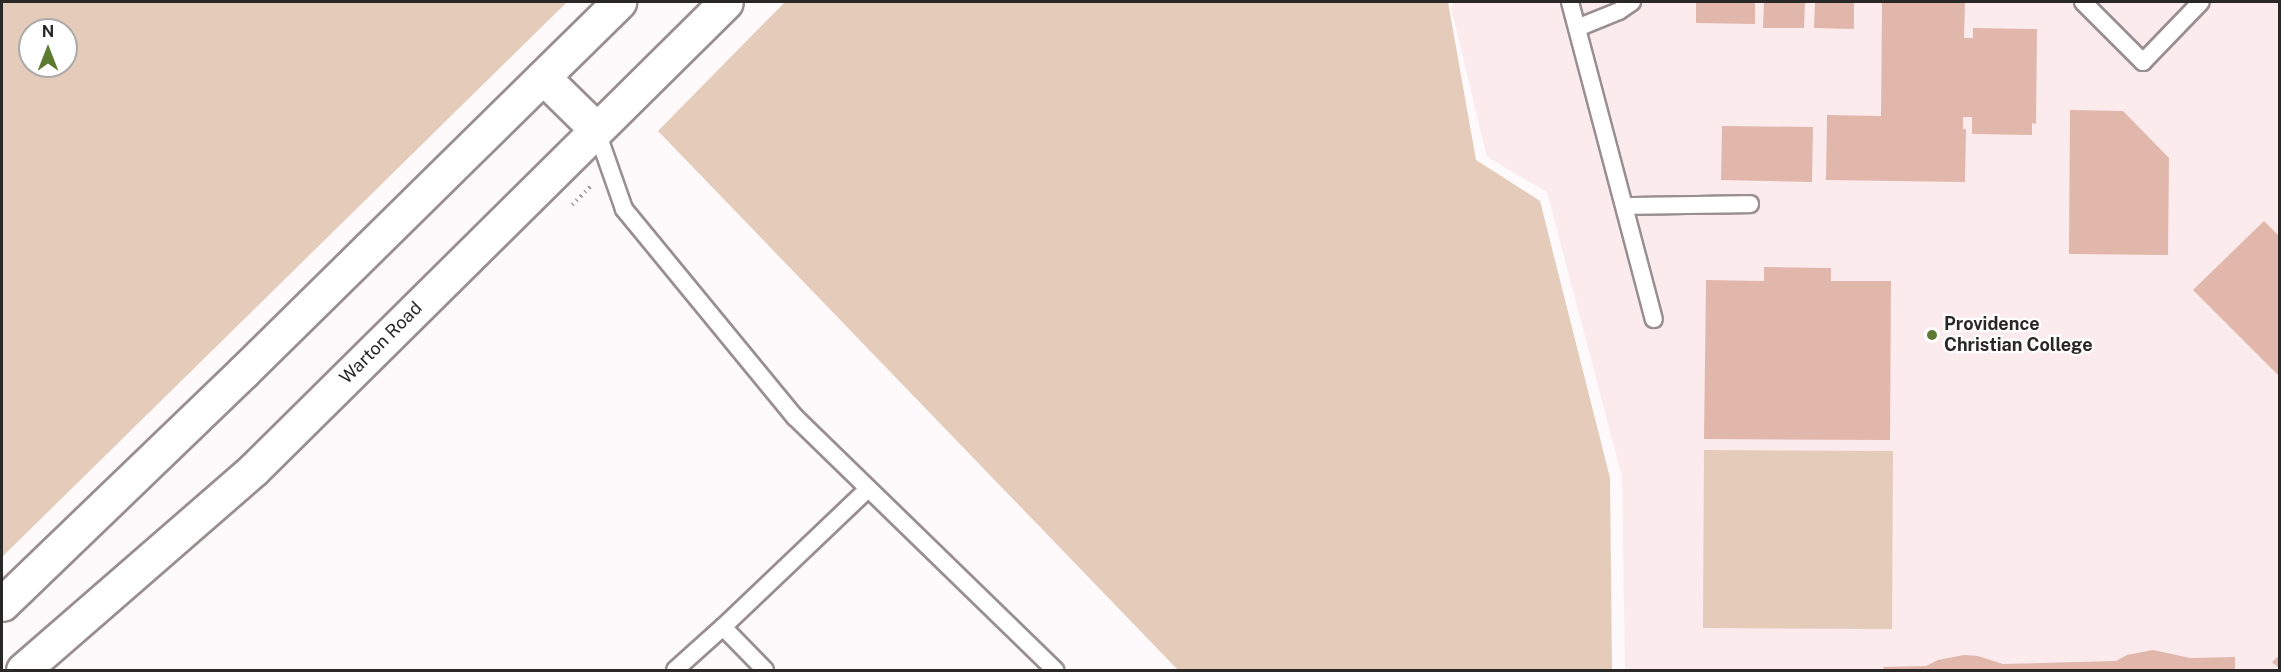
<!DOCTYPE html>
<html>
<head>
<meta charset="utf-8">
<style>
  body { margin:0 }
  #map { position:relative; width:2281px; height:672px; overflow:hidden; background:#fef9fa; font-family:"Public Sans",sans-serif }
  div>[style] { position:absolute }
  .built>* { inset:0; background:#fbebed }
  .green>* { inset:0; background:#e4cbba }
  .building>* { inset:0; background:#e1b6ab }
  .path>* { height:4px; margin-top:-2px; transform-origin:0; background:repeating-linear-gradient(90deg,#a5a1a2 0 1.5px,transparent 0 6px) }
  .roads { filter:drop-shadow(2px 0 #998f90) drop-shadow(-2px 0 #998f90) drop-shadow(0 2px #998f90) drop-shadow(0 -2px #998f90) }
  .lane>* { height:16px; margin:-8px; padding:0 8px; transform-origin:8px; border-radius:8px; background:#fff }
  .primary>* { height:33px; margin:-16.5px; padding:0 16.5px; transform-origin:16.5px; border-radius:16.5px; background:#fff }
  .dots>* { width:16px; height:16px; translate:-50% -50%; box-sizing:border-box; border:3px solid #fff; border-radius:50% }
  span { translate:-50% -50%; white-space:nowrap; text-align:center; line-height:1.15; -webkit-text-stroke:4.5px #fff; paint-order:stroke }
  .poi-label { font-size:18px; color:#2a2727; font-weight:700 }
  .left { translate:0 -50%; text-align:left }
  .street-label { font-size:18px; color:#2a2727 }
  .frame { position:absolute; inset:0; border:3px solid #2a2727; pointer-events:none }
  .north { position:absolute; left:18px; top:18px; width:60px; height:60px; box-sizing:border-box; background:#fff; border:2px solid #aaa9a9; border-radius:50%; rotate:0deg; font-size:16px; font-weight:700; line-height:24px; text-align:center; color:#2a2727 }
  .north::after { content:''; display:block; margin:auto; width:21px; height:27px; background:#5d7b30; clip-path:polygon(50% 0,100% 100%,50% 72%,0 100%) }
</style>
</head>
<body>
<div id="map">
  <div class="built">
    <div style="clip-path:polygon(1454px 2px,2279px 2px,2279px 670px,1625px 670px,1622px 477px,1547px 192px,1487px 157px,1451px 8px)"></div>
  </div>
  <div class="green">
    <div style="clip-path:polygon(evenodd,2px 2px,567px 2px,2px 557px,2px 2px,30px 30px,66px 30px,66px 66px,30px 66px,30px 30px)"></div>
    <div style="clip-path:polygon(785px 2px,1448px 2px,1476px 160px,1540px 201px,1610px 478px,1612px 670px,1178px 670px,658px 131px)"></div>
    <div style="clip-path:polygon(1704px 450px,1893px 451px,1892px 629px,1703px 628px)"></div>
  </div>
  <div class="building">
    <div style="clip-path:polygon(1696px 2px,1755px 2px,1755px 24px,1696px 23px)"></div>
    <div style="clip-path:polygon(1764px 2px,1805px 2px,1804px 28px,1763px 28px)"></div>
    <div style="clip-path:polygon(1815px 2px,1854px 2px,1854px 29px,1814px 28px)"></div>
    <div style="clip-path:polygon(1882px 2px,1965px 2px,1964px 38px,1973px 38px,1973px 28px,2037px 29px,2036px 124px,2032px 123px,2032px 135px,1972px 134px,1972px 117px,1963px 117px,1963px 129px,1966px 129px,1965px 182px,1826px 180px,1827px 115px,1881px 116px)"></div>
    <div style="clip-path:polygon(2070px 110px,2123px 111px,2169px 158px,2168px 255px,2069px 254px)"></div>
    <div style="clip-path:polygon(1722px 126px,1813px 127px,1812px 182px,1721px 180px)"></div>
    <div style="clip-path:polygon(2264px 221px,2280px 237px,2280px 377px,2193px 290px)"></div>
    <div style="clip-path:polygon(1764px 267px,1831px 268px,1831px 281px,1891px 281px,1890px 440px,1704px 439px,1706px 280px,1764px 281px)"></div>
    <div style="clip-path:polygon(2153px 650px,2190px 658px,2235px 657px,2235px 670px,1884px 670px,1883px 667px,1926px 666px,1938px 660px,1964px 655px,1978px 656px,2003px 664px,2116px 661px,2127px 655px)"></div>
    <div style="clip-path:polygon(2280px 655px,2280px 669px,2272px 662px)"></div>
  </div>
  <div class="path">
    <div style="left:572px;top:205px;width:27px;rotate:-45deg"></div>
  </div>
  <div class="roads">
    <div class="lane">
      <div style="left:1570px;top:2px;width:328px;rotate:75.2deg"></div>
      <div style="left:2083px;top:2px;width:85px;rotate:45deg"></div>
      <div style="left:2143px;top:62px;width:83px;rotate:-46deg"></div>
      <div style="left:1577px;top:28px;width:45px;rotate:-22deg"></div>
      <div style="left:1619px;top:11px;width:16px;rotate:-35deg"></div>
      <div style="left:596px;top:129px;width:85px;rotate:70.7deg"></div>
      <div style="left:624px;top:209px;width:269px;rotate:50.6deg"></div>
      <div style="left:795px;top:417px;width:363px;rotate:44.2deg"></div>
      <div style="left:1625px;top:206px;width:125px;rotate:-0.9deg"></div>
      <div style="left:675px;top:670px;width:64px;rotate:-41.9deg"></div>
      <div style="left:765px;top:670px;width:60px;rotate:-134.3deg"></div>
      <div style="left:723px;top:627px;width:200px;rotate:-43.6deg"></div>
    </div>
    <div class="primary">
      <div style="left:543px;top:77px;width:74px;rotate:44.5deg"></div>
      <div style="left:2px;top:604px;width:335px;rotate:-43.9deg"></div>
      <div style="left:243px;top:372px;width:528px;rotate:-44.54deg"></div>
      <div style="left:23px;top:670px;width:305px;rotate:-41deg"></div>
      <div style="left:253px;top:470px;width:665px;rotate:-44.7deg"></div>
    </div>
  </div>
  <div class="dots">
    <div style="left:1932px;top:335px;background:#5d7b30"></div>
  </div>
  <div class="poi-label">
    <span class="left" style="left:1944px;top:335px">Providence<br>Christian College</span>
  </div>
  <div class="street-label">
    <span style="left:381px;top:343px;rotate:-45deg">Warton Road</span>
  </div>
  <div class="frame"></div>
  <div class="north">N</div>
</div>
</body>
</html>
